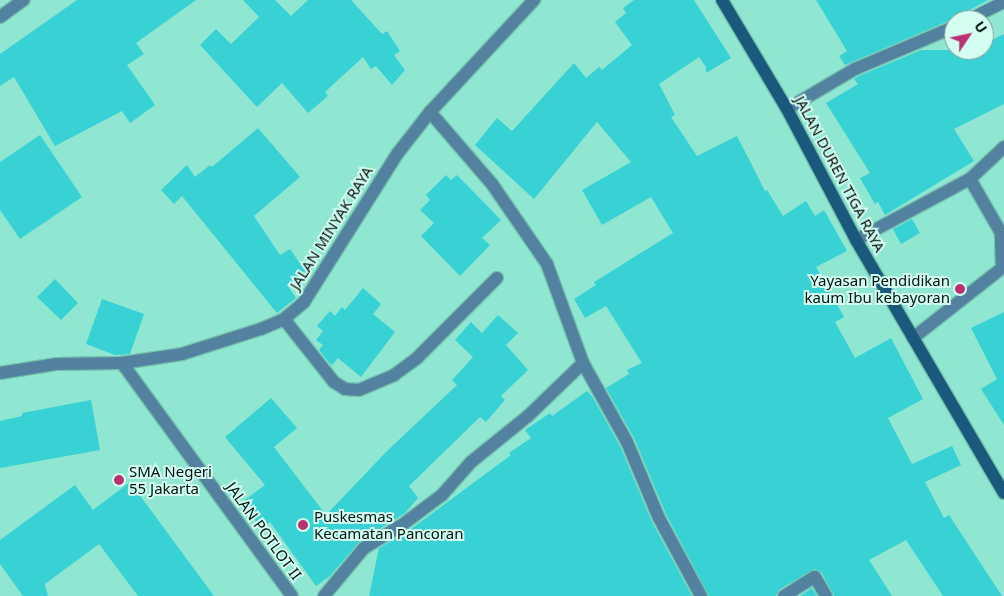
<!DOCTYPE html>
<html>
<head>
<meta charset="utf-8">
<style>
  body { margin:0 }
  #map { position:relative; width:1004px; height:596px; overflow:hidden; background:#8fe7d1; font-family:"Noto Sans",sans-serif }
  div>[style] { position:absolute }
  .building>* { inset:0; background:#38d1d4 }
  .roads { filter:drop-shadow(1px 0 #75c1ae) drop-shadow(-1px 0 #75c1ae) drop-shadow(0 1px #75c1ae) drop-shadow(0 -1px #75c1ae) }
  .service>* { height:12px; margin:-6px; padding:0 6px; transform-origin:6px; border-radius:6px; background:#5382a0 }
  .minor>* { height:12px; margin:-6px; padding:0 6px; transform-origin:6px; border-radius:6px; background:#5382a0 }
  .secondary>* { height:12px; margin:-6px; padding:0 6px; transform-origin:6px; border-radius:6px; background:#1a597b }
  .dots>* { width:14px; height:14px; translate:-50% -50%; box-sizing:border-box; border:2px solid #d5fef3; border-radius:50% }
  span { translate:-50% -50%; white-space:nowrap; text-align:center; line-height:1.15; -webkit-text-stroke:4px #d5fef3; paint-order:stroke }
  .street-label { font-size:15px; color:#00120d }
  .poi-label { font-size:15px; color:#00120d }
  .right { translate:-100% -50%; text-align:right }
  .left { translate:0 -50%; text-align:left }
  .north { position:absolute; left:944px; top:10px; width:50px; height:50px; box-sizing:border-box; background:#d5fef3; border:1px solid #80a097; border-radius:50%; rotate:56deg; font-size:14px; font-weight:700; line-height:20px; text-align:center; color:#00120d }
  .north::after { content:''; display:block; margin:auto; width:18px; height:22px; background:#b93170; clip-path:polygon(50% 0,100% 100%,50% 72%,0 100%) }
</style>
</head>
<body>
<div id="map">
  <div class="building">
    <div style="clip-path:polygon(77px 0,196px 0,136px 43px,144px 54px,127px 65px,155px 105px,130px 123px,122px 111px,55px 146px,14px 77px,0 86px,0 54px)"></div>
    <div style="clip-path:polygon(243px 0,275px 0,291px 16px,308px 0,351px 0,382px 34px,387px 31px,400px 51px,394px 55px,405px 70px,392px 85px,376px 66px,371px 69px,363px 57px,325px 92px,328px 96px,308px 113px,282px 83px,257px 107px,200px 45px,216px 29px,231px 44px,259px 17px)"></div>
    <div style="clip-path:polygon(634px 0,694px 0,731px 58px,706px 73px,706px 67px,699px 57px,659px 84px,675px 115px,671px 117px,697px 156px,737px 136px,765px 191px,767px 190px,783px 216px,806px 201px,815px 216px,824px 210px,847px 251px,816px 267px,844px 317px,835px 322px,855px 358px,891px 338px,923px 399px,888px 418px,912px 464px,952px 446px,961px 465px,925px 482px,944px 518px,949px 515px,1002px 596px,943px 596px,906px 540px,869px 560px,892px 596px,834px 596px,822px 573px,815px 569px,780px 589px,776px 596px,709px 596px,666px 514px,634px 438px,606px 388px,629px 374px,627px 370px,642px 363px,606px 306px,585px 318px,574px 299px,596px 285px,594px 282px,673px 233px,651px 197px,602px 225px,582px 190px,631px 162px,597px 122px,534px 199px,475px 145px,497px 118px,512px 131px,574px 63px,586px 78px,599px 67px,602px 70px,632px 45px,615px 22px,626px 13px,623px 8px)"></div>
    <div style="clip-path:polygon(816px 0,988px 0,953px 19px,845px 65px,839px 56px,847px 51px)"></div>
    <div style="clip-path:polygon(1004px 34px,1004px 104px,954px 129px,974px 161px,885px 215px,878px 202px,875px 204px,860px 178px,870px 173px,826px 103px,858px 84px,854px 79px,859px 76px,921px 50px,984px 50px,984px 44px)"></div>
    <div style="clip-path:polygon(258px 128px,300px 177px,254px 216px,280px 255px,290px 249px,306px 272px,287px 285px,296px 298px,277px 313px,182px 196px,174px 204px,161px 190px,187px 165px,195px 177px,210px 165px,212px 167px)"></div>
    <div style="clip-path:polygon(40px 135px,82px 197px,20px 239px,0 210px,0 162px)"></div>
    <div style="clip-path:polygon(446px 175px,451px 180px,457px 175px,501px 220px,482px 238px,490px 245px,460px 276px,421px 236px,434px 223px,420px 210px,430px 200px,426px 195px)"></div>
    <div style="clip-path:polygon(912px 219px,920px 233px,901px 244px,893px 229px)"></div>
    <div style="clip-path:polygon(55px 279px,78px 303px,61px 320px,37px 297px)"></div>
    <div style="clip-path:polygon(363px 288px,381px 304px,373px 314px,395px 332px,361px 377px,338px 358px,332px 365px,330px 364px,319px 350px,323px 345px,316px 340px,323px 331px,317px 326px,330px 311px,335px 316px,342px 307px,345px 310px)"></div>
    <div style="clip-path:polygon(102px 299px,144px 314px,130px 354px,115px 355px,86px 344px)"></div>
    <div style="clip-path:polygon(1004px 312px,1004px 425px,981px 389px,997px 379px,971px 328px)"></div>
    <div style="clip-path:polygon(498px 315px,518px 333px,506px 345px,528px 370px,501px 396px,505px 400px,486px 422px,480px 417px,409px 486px,418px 498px,405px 513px,360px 541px,330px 576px,316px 586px,270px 522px,261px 528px,242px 502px,265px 485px,225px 437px,271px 398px,297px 428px,274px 447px,326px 515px,386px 452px,457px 385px,452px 380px,473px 357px,455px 340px,471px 322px,482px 333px)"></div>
    <div style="clip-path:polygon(587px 391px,592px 396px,620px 446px,652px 522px,692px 596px,369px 596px,379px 548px,407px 532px,511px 455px,509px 453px,531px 438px,525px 430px,550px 413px,552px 416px)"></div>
    <div style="clip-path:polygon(91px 400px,100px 450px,0 468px,0 421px,22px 416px,22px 413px)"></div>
    <div style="clip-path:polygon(130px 482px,214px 596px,138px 596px,99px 544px,45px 584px,48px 596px,23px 596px,0 564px,0 540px,75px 485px,93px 510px)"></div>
    <div style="clip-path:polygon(812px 588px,817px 596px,800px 596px)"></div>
  </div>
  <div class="roads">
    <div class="service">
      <div style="left:970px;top:179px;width:47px;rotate:-43.3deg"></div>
      <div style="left:856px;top:240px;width:129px;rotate:-28.2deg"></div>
      <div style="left:970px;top:179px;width:62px;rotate:60.1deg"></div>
      <div style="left:1001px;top:233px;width:4px;rotate:-34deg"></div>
      <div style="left:913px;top:338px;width:113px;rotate:-38.2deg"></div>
      <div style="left:1002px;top:268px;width:35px;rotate:-92deg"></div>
    </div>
    <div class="minor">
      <div style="left:0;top:17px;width:29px;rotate:-36deg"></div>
      <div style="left:968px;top:20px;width:40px;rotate:-26.6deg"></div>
      <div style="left:787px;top:109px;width:79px;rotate:-30.5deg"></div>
      <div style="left:855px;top:69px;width:108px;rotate:-23deg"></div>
      <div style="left:430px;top:112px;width:95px;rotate:49.3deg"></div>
      <div style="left:492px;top:184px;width:97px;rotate:55.5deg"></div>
      <div style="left:547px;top:264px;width:105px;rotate:70deg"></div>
      <div style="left:583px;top:363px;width:90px;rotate:60.9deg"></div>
      <div style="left:627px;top:442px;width:82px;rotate:67.2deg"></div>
      <div style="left:659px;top:518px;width:89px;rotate:61.7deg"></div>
      <div style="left:284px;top:319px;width:80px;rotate:51.6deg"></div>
      <div style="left:334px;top:382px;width:13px;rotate:32deg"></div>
      <div style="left:345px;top:389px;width:14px;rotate:4deg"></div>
      <div style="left:359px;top:390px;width:38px;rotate:-23deg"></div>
      <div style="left:394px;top:375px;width:29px;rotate:-36deg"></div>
      <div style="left:417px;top:358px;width:113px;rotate:-45deg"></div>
      <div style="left:122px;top:363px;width:288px;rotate:53.9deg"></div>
      <div style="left:0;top:373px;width:58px;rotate:-9deg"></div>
      <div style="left:57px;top:364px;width:65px;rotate:-0.9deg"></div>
      <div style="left:122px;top:363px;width:61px;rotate:-8.5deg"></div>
      <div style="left:182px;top:354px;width:83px;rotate:-17.6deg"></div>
      <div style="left:261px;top:329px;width:25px;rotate:-23deg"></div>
      <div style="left:284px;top:319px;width:26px;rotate:-40deg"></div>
      <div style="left:304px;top:302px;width:176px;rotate:-57.8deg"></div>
      <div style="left:398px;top:153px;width:52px;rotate:-52deg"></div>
      <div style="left:430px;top:112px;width:153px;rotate:-47.1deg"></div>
      <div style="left:324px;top:596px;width:62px;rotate:-50.2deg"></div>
      <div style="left:364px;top:548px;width:44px;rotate:-31.2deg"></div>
      <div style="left:402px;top:525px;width:50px;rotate:-36.9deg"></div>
      <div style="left:442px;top:495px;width:44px;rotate:-48.7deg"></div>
      <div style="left:471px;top:462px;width:73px;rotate:-38.9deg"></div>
      <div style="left:528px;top:416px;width:76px;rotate:-43.9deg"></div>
      <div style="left:784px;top:596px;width:36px;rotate:-32deg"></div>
      <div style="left:815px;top:577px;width:22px;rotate:60deg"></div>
    </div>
    <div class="secondary">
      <div style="left:722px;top:0;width:127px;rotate:59.2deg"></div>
      <div style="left:787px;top:109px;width:148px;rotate:62.2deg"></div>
      <div style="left:856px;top:240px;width:293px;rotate:59.7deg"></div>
    </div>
  </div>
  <div class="dots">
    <div style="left:960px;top:289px;background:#b93170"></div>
    <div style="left:119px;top:480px;background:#b93170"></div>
    <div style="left:303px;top:525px;background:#b93170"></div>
  </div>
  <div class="street-label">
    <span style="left:840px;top:174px;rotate:62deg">JALAN DUREN TIGA RAYA</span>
    <span style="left:331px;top:228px;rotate:-58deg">JALAN MINYAK RAYA</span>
    <span style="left:264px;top:531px;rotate:54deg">JALAN POTLOT II</span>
  </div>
  <div class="poi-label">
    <span class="right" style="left:950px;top:289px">Yayasan Pendidikan<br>kaum Ibu kebayoran</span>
    <span class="left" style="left:129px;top:480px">SMA Negeri<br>55 Jakarta</span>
    <span class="left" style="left:314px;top:525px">Puskesmas<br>Kecamatan Pancoran</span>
  </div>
  <div class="north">U</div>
</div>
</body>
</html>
